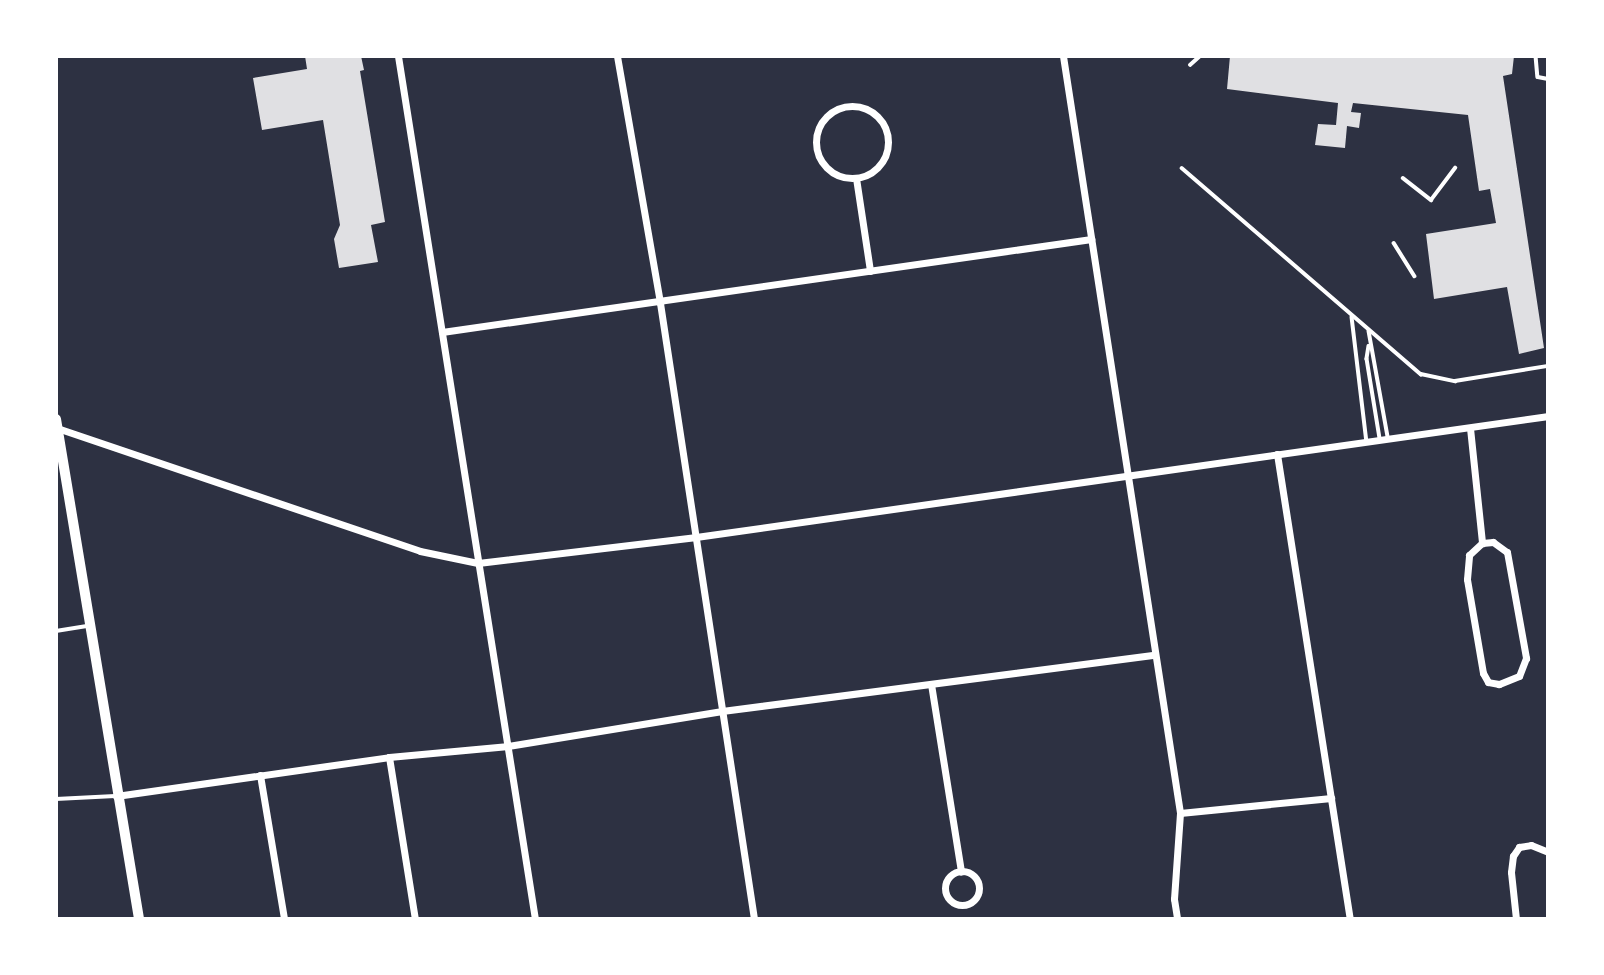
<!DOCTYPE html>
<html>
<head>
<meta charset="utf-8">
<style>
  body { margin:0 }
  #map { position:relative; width:1604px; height:975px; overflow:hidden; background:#2d3142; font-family:Rubik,sans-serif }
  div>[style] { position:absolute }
  .building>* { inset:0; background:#e0e0e3 }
  .service>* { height:3.5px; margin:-1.75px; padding:0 1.75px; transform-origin:1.75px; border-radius:1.75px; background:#fff }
  .minor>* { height:7px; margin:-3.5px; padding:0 3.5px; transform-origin:3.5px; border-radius:3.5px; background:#fff }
  .minor>.ring { margin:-3.5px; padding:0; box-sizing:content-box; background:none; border:7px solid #fff; border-radius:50% }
  .primary>* { height:10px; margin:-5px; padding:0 5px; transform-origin:5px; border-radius:5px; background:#fff }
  span { translate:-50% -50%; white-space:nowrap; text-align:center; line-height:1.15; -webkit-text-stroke:7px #fff; paint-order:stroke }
  .frame { position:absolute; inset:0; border:58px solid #fff; pointer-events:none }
</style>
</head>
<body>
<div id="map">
  <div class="building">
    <div style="clip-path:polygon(305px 56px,361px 56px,364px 70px,360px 71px,385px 222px,371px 225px,378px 262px,339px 268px,334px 239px,340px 225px,323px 120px,262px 130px,253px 78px,307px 69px)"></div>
    <div style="clip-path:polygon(1230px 56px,1514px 56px,1512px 74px,1503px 76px,1544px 348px,1519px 354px,1507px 287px,1434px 299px,1426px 234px,1496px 223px,1490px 189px,1479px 191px,1468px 115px,1353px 103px,1351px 112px,1361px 113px,1359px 128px,1347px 126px,1345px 148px,1315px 145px,1318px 124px,1336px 125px,1338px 103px,1227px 89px)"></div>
  </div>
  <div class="service">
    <div style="left:1536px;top:56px;width:21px;rotate:85deg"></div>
    <div style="left:1538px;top:77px;width:10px;rotate:11deg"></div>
    <div style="left:1190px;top:65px;width:13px;rotate:-42deg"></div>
    <div style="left:1182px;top:168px;width:316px;rotate:40.8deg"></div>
    <div style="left:1421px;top:374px;width:35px;rotate:12deg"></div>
    <div style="left:1455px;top:381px;width:94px;rotate:-9.2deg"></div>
    <div style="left:1403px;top:178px;width:36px;rotate:38deg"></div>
    <div style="left:1431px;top:200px;width:40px;rotate:-53deg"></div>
    <div style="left:1394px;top:243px;width:39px;rotate:58deg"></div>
    <div style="left:1352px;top:317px;width:126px;rotate:83.2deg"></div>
    <div style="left:1369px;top:331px;width:108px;rotate:79.8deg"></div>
    <div style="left:1369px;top:346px;width:13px;rotate:99deg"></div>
    <div style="left:1367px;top:359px;width:80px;rotate:80.7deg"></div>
    <div style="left:56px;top:631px;width:31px;rotate:-9deg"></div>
    <div style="left:56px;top:799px;width:59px;rotate:-2.9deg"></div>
  </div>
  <div class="minor">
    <div style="left:398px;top:56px;width:874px;rotate:80.98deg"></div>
    <div style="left:617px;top:56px;width:251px;rotate:80.1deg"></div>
    <div style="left:660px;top:303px;width:623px;rotate:81.32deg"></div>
    <div style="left:1063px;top:56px;width:766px;rotate:81.21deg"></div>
    <div style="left:1180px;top:813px;width:86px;rotate:94deg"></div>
    <div style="left:1174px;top:899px;width:20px;rotate:81deg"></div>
    <div class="ring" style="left:816px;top:106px;width:65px;height:65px"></div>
    <div style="left:856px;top:178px;width:94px;rotate:81.4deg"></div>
    <div style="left:442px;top:332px;width:656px;rotate:-8.15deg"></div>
    <div style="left:57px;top:428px;width:383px;rotate:18.7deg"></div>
    <div style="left:420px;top:551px;width:59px;rotate:11.7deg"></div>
    <div style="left:478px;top:563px;width:220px;rotate:-6.8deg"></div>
    <div style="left:696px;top:537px;width:861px;rotate:-8.08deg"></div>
    <div style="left:1470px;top:428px;width:116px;rotate:84deg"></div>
    <div style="left:1277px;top:454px;width:471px;rotate:81.1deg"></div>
    <div style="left:1493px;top:542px;width:17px;rotate:36deg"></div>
    <div style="left:1507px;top:552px;width:108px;rotate:79.8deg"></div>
    <div style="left:1526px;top:658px;width:19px;rotate:111deg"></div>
    <div style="left:1519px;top:676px;width:22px;rotate:158deg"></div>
    <div style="left:1499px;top:684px;width:11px;rotate:-170deg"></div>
    <div style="left:1488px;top:682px;width:10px;rotate:-119deg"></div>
    <div style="left:1483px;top:673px;width:95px;rotate:-99.7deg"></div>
    <div style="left:1467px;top:579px;width:24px;rotate:-85deg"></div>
    <div style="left:1469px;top:555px;width:18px;rotate:-43deg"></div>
    <div style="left:1482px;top:543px;width:11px;rotate:-5deg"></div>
    <div style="left:931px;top:684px;width:190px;rotate:80.9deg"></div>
    <div style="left:389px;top:757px;width:164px;rotate:80.9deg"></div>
    <div style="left:260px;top:775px;width:146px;rotate:80.5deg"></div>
    <div style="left:116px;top:796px;width:276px;rotate:-8.1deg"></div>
    <div style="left:389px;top:757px;width:120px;rotate:-5.3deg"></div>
    <div style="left:508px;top:746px;width:217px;rotate:-9.3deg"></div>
    <div style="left:722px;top:711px;width:436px;rotate:-7.4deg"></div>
    <div style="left:1180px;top:813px;width:152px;rotate:-5.7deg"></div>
    <div class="ring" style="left:945px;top:871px;width:27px;height:27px"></div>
    <div style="left:1516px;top:919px;width:47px;rotate:-96.1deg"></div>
    <div style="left:1511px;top:872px;width:16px;rotate:-83deg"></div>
    <div style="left:1513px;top:856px;width:11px;rotate:-56deg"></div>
    <div style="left:1519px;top:847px;width:12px;rotate:-9deg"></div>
    <div style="left:1531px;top:845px;width:18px;rotate:22deg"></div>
  </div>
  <div class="primary">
    <div style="left:56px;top:419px;width:507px;rotate:80.57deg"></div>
  </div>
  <div class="frame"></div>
</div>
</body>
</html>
